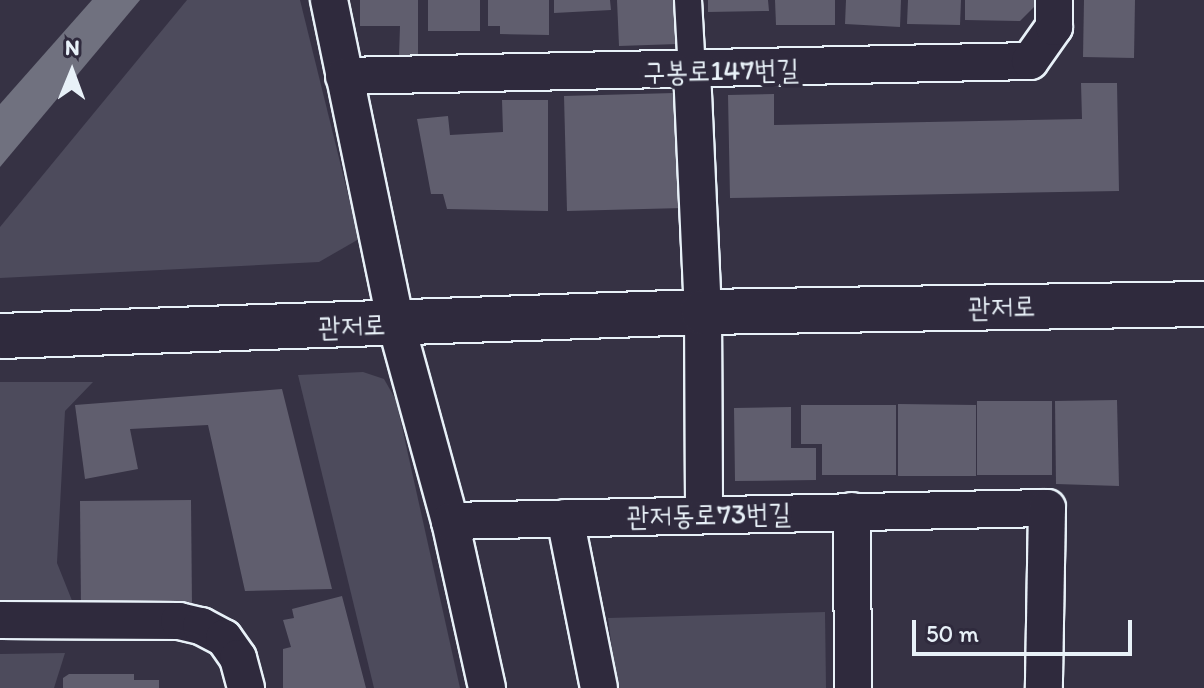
<!DOCTYPE html>
<html>
<head>
<meta charset="utf-8">
<style>
  body { margin:0 }
  #map { position:relative; width:1204px; height:688px; overflow:hidden; background:#363244; font-family:Itim,"Poor Story",sans-serif }
  div>[style] { position:absolute }
  .green>* { inset:0; background:#4d4b5c }
  .water>* { inset:0; background:#70717f }
  .building>* { inset:0; background:#605e6e }
  .roads { filter:drop-shadow(2px 0 #e8f1f8) drop-shadow(-2px 0 #e8f1f8) drop-shadow(0 2px #e8f1f8) drop-shadow(0 -2px #e8f1f8) }
  .pedestrian>* { height:26px; margin:-13px; padding:0 13px; transform-origin:13px; border-radius:13px; background:#2f2a3d }
  .minor>* { height:36px; margin:-18px; padding:0 18px; transform-origin:18px; border-radius:18px; background:#2f2a3d }
  .tertiary>* { height:44px; margin:-22px; padding:0 22px; transform-origin:22px; border-radius:22px; background:#2f2a3d }
  span { translate:-50% -50%; white-space:nowrap; text-align:center; line-height:1.15; -webkit-text-stroke:8px #2f2a3d; paint-order:stroke }
  .street-label { font-size:28px; color:#e8f1f8 }
  .north { position:absolute; left:32px; top:32px; width:80px; height:80px; -webkit-text-stroke:6px #2f2a3d; paint-order:stroke; rotate:1deg; font-size:22px; font-weight:700; line-height:32px; text-align:center; color:#e8f1f8 }
  .north::after { content:''; display:block; margin:auto; width:28px; height:36px; background:#e8f1f8; clip-path:polygon(50% 0,100% 100%,50% 72%,0 100%) }
  .scale { position:absolute; left:912px; top:620px; width:220px; height:36px; box-sizing:border-box; border:4px solid #e8f1f8; border-top:0; padding-left:10px; font-size:24px; line-height:28px; white-space:nowrap; color:#e8f1f8; -webkit-text-stroke:6px #2f2a3d; paint-order:stroke }
</style>
</head>
<body>
<div id="map">
  <div class="green">
    <div style="clip-path:polygon(187px 0,300px 0,359px 239px,319px 262px,0 278px,0 227px)"></div>
    <div style="clip-path:polygon(363px 372px,384px 379px,396px 400px,460px 688px,374px 688px,298px 375px)"></div>
    <div style="clip-path:polygon(0 382px,93px 382px,65px 411px,57px 563px,73px 603px,0 603px)"></div>
    <div style="clip-path:polygon(825px 612px,826px 688px,617px 688px,608px 618px)"></div>
    <div style="clip-path:polygon(65px 653px,54px 688px,0 688px,0 654px)"></div>
  </div>
  <div class="water">
    <div style="clip-path:polygon(92px 0,140px 0,0 167px,0 104px)"></div>
  </div>
  <div class="building">
    <div style="clip-path:polygon(360px 0,418px 0,418px 57px,399px 57px,400px 26px,360px 26px)"></div>
    <div style="clip-path:polygon(428px 0,480px 0,480px 31px,428px 31px)"></div>
    <div style="clip-path:polygon(488px 0,549px 0,549px 35px,500px 34px,500px 26px,488px 26px)"></div>
    <div style="clip-path:polygon(554px 0,610px 0,611px 10px,554px 13px)"></div>
    <div style="clip-path:polygon(617px 0,677px 0,678px 44px,619px 46px)"></div>
    <div style="clip-path:polygon(708px 0,768px 0,769px 11px,708px 12px)"></div>
    <div style="clip-path:polygon(775px 0,835px 0,835px 25px,776px 25px)"></div>
    <div style="clip-path:polygon(846px 0,901px 0,900px 27px,845px 24px)"></div>
    <div style="clip-path:polygon(908px 0,961px 0,960px 25px,907px 24px)"></div>
    <div style="clip-path:polygon(965px 0,1041px 0,1020px 21px,965px 20px)"></div>
    <div style="clip-path:polygon(1084px 0,1135px 0,1134px 58px,1083px 57px)"></div>
    <div style="clip-path:polygon(1081px 83px,1117px 83px,1119px 191px,730px 198px,728px 95px,774px 94px,774px 125px,1082px 119px)"></div>
    <div style="clip-path:polygon(674px 93px,680px 102px,683px 208px,567px 211px,564px 96px)"></div>
    <div style="clip-path:polygon(502px 100px,548px 100px,548px 211px,447px 209px,443px 194px,431px 194px,417px 119px,448px 116px,450px 135px,503px 132px)"></div>
    <div style="clip-path:polygon(282px 389px,332px 589px,245px 591px,208px 425px,130px 429px,138px 469px,85px 479px,75px 405px)"></div>
    <div style="clip-path:polygon(1117px 400px,1119px 486px,1056px 484px,1055px 401px)"></div>
    <div style="clip-path:polygon(977px 401px,1052px 401px,1052px 475px,977px 475px)"></div>
    <div style="clip-path:polygon(898px 404px,976px 405px,976px 476px,898px 476px)"></div>
    <div style="clip-path:polygon(801px 405px,896px 405px,896px 475px,822px 475px,822px 444px,801px 444px)"></div>
    <div style="clip-path:polygon(791px 407px,791px 448px,816px 448px,816px 480px,735px 481px,734px 408px)"></div>
    <div style="clip-path:polygon(191px 500px,192px 607px,81px 608px,80px 501px)"></div>
    <div style="clip-path:polygon(342px 596px,366px 688px,283px 688px,283px 649px,291px 647px,283px 620px,294px 618px,292px 609px)"></div>
    <div style="clip-path:polygon(69px 674px,134px 674px,134px 680px,159px 680px,159px 688px,63px 688px,63px 678px)"></div>
  </div>
  <div class="roads">
    <div class="pedestrian">
      <div style="left:688px;top:0;width:71px;rotate:86.8deg"></div>
    </div>
    <div class="minor">
      <div style="left:329px;top:0;width:331px;rotate:78.3deg"></div>
      <div style="left:396px;top:324px;width:204px;rotate:74.7deg"></div>
      <div style="left:450px;top:521px;width:171px;rotate:77.5deg"></div>
      <div style="left:692px;top:71px;width:241px;rotate:87.4deg"></div>
      <div style="left:703px;top:312px;width:202px;rotate:89.7deg"></div>
      <div style="left:344px;top:76px;width:686px;rotate:-1.25deg"></div>
      <div style="left:1030px;top:61px;width:42px;rotate:-54.8deg"></div>
      <div style="left:1054px;top:27px;width:27px;rotate:-90deg"></div>
      <div style="left:852px;top:511px;width:177px;rotate:89.7deg"></div>
      <div style="left:565px;top:518px;width:173px;rotate:78.7deg"></div>
      <div style="left:450px;top:521px;width:597px;rotate:-1.25deg"></div>
      <div style="left:1047px;top:508px;width:180px;rotate:91deg"></div>
      <div style="left:0;top:620px;width:179px;rotate:0.3deg"></div>
      <div style="left:179px;top:621px;width:23px;rotate:13deg"></div>
      <div style="left:201px;top:626px;width:26px;rotate:28deg"></div>
      <div style="left:224px;top:638px;width:24px;rotate:55deg"></div>
      <div style="left:238px;top:658px;width:31px;rotate:75deg"></div>
    </div>
    <div class="tertiary">
      <div style="left:0;top:336px;width:703px;rotate:-1.96deg"></div>
      <div style="left:703px;top:312px;width:501px;rotate:-0.91deg"></div>
    </div>
  </div>
  <div class="street-label">
    <span style="left:721px;top:70px;rotate:-1deg">구봉로147번길</span>
    <span style="left:1002px;top:306px;rotate:-1deg">관저로</span>
    <span style="left:352px;top:325px;rotate:-2deg">관저로</span>
    <span style="left:709px;top:514px;rotate:-1deg">관저동로73번길</span>
  </div>
  <div class="north">N</div>
  <div class="scale">50 m</div>
</div>
</body>
</html>
